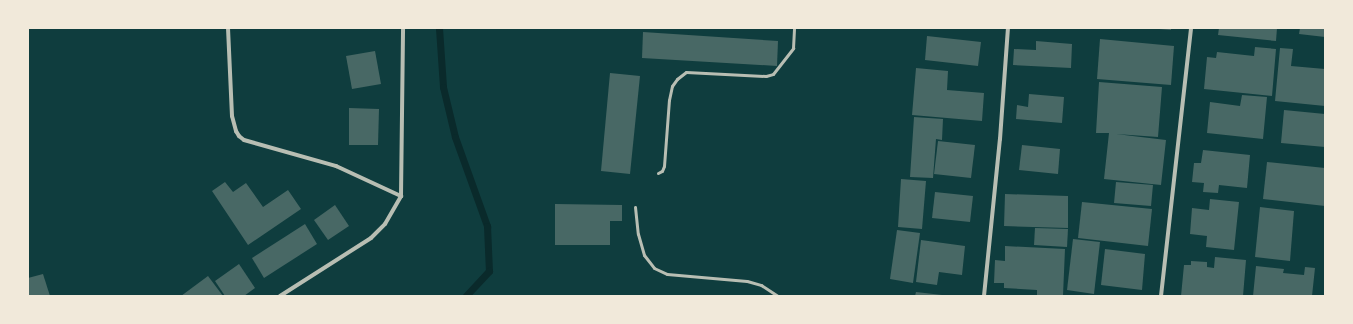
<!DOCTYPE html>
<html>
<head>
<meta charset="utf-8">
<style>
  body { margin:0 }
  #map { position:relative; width:1353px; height:324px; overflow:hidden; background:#0f3d3e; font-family:"Sofia Sans Condensed",sans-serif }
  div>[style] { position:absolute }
  .stream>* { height:7px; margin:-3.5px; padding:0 3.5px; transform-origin:3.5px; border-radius:3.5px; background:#0a2a2b }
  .building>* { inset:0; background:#486865 }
  .service>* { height:3px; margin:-1.5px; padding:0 1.5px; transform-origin:1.5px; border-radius:1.5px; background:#b8beb3 }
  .minor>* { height:4px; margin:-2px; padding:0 2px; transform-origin:2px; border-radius:2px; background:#b8beb3 }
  span { translate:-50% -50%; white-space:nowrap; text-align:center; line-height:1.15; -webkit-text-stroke:3px #f1e9da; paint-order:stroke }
  .frame { position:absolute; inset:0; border:29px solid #f1e9da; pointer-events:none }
</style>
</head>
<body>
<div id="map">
  <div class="stream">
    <div style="left:439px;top:28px;width:59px;rotate:86.1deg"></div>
    <div style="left:443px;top:87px;width:51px;rotate:76.5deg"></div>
    <div style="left:455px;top:137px;width:95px;rotate:70.2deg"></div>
    <div style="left:487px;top:226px;width:45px;rotate:87.5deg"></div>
    <div style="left:489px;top:271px;width:34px;rotate:133deg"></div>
  </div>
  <div class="building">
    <div style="clip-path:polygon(1159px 28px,1171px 28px,1171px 30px,1159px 29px)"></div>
    <div style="clip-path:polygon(1219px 28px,1277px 28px,1276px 41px,1218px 35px)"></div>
    <div style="clip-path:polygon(1300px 28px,1325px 28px,1325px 37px,1299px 34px)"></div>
    <div style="clip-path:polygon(643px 32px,778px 41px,777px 66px,642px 58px)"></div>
    <div style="clip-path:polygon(927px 36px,981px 42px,978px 66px,925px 60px)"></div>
    <div style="clip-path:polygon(1100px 39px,1174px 46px,1171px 85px,1097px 79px)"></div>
    <div style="clip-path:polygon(1036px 41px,1072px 44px,1071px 68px,1013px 65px,1014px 49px,1036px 50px)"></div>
    <div style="clip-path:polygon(1255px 47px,1276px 49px,1272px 96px,1204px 89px,1207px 57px,1216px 58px,1217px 52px,1254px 56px)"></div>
    <div style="clip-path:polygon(1280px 48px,1293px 49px,1291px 66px,1325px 69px,1325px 106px,1275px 101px)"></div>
    <div style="clip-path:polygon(375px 51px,381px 84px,352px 89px,346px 56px)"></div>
    <div style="clip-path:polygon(916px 68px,948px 71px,947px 90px,984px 93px,982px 121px,912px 115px)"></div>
    <div style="clip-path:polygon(610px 73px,640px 76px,630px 174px,601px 171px)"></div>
    <div style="clip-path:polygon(1099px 82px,1162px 87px,1158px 137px,1116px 134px,1166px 140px,1161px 185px,1104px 179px,1109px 133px,1096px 133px)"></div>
    <div style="clip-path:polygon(1029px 94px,1064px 97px,1062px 123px,1016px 119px,1017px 105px,1028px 107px)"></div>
    <div style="clip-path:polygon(1242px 95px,1267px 97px,1263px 139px,1207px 133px,1210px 102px,1240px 106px)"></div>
    <div style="clip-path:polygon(349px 108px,379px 109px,378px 145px,349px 145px)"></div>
    <div style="clip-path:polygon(1284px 110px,1325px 114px,1325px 147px,1281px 143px)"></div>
    <div style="clip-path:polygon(914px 117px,943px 119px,942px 140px,936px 139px,933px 178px,910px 177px)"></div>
    <div style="clip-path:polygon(938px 141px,975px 145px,971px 178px,934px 174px)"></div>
    <div style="clip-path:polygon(1022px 145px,1060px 149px,1058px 174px,1019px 170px)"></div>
    <div style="clip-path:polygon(1203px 150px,1250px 155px,1247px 188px,1219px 185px,1218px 193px,1203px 192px,1204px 183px,1192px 182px,1194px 163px,1201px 163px)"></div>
    <div style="clip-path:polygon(1267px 162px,1325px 168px,1325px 206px,1263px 199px)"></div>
    <div style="clip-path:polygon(901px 179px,926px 181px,922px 229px,898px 227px)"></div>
    <div style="clip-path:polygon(225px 182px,233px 192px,246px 183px,263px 207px,288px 190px,301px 209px,248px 245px,212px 191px)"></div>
    <div style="clip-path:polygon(1116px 182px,1153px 185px,1151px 206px,1114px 203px)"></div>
    <div style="clip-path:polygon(935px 192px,973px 196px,970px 222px,932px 218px)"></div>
    <div style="clip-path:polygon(1005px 194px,1068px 196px,1068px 228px,1004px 226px)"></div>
    <div style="clip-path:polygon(1210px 199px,1239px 202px,1234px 250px,1206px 247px,1207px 236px,1190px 234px,1192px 208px,1209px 210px)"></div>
    <div style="clip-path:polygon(1082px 202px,1152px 209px,1148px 246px,1078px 238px)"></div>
    <div style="clip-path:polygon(555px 204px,622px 205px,622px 221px,610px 221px,610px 245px,555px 245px)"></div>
    <div style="clip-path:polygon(335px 205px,349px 226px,328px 240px,314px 220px)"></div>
    <div style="clip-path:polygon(1260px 207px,1294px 211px,1290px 261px,1255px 257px)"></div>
    <div style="clip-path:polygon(305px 224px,317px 244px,264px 278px,252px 258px)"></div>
    <div style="clip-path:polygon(1035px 228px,1068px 229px,1067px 247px,1034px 245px)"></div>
    <div style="clip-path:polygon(897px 230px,920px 233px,913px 283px,890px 279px)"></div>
    <div style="clip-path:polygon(1073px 239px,1100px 242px,1094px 294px,1067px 290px)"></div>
    <div style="clip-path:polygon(921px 240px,965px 246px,962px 275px,939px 272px,937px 285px,916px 282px)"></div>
    <div style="clip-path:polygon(1005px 246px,1065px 249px,1063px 296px,1037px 295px,1037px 290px,1004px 288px,1004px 283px,994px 283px,995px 260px,1005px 261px)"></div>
    <div style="clip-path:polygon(1105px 249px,1145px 254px,1142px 290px,1101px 285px)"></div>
    <div style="clip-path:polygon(1215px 257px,1246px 260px,1243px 296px,1181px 296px,1184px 265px,1191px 265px,1191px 261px,1207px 262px,1207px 267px,1214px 268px)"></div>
    <div style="clip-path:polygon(239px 264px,255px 288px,244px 296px,225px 296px,215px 281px)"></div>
    <div style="clip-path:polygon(1256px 266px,1284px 269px,1283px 273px,1304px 275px,1305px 267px,1315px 268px,1312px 296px,1253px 296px)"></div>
    <div style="clip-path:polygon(43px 274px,50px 296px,28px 296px,28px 278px)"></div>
    <div style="clip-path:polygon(208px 276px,223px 296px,181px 296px)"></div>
    <div style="clip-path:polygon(916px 292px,942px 295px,942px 296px,915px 296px)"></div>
  </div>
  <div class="service">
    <div style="left:658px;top:173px;width:4px;rotate:-27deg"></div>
    <div style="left:662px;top:171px;width:5px;rotate:-68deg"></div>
    <div style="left:664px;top:166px;width:66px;rotate:-85.7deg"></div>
    <div style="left:669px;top:100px;width:14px;rotate:-78deg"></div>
    <div style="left:672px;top:86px;width:9px;rotate:-54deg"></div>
    <div style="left:677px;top:79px;width:11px;rotate:-38deg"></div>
    <div style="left:686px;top:72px;width:80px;rotate:2.9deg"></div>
    <div style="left:766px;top:76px;width:7px;rotate:-16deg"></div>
    <div style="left:773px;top:74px;width:33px;rotate:-52deg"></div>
    <div style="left:793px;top:48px;width:20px;rotate:-87deg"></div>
    <div style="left:635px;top:207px;width:27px;rotate:84deg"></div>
    <div style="left:638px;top:234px;width:22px;rotate:74deg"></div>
    <div style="left:644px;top:255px;width:16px;rotate:52deg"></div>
    <div style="left:654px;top:268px;width:14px;rotate:25deg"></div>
    <div style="left:667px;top:274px;width:80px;rotate:5deg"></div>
    <div style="left:747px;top:281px;width:15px;rotate:16deg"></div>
    <div style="left:761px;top:285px;width:20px;rotate:33deg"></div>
  </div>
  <div class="minor">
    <div style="left:228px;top:28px;width:88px;rotate:87.4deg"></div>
    <div style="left:232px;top:116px;width:16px;rotate:75deg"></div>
    <div style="left:236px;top:131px;width:6px;rotate:59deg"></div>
    <div style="left:239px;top:136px;width:6px;rotate:39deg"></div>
    <div style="left:244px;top:140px;width:96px;rotate:15.8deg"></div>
    <div style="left:336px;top:166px;width:72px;rotate:24.8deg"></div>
    <div style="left:280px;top:296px;width:108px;rotate:-32.5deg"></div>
    <div style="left:371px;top:238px;width:20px;rotate:-45deg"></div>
    <div style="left:385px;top:224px;width:32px;rotate:-60deg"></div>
    <div style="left:401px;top:196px;width:168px;rotate:-89.3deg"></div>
    <div style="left:984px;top:296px;width:158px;rotate:-84.2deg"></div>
    <div style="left:1000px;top:139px;width:111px;rotate:-85.9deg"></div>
    <div style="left:1161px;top:296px;width:270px;rotate:-83.6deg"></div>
  </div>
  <div class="frame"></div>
</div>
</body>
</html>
